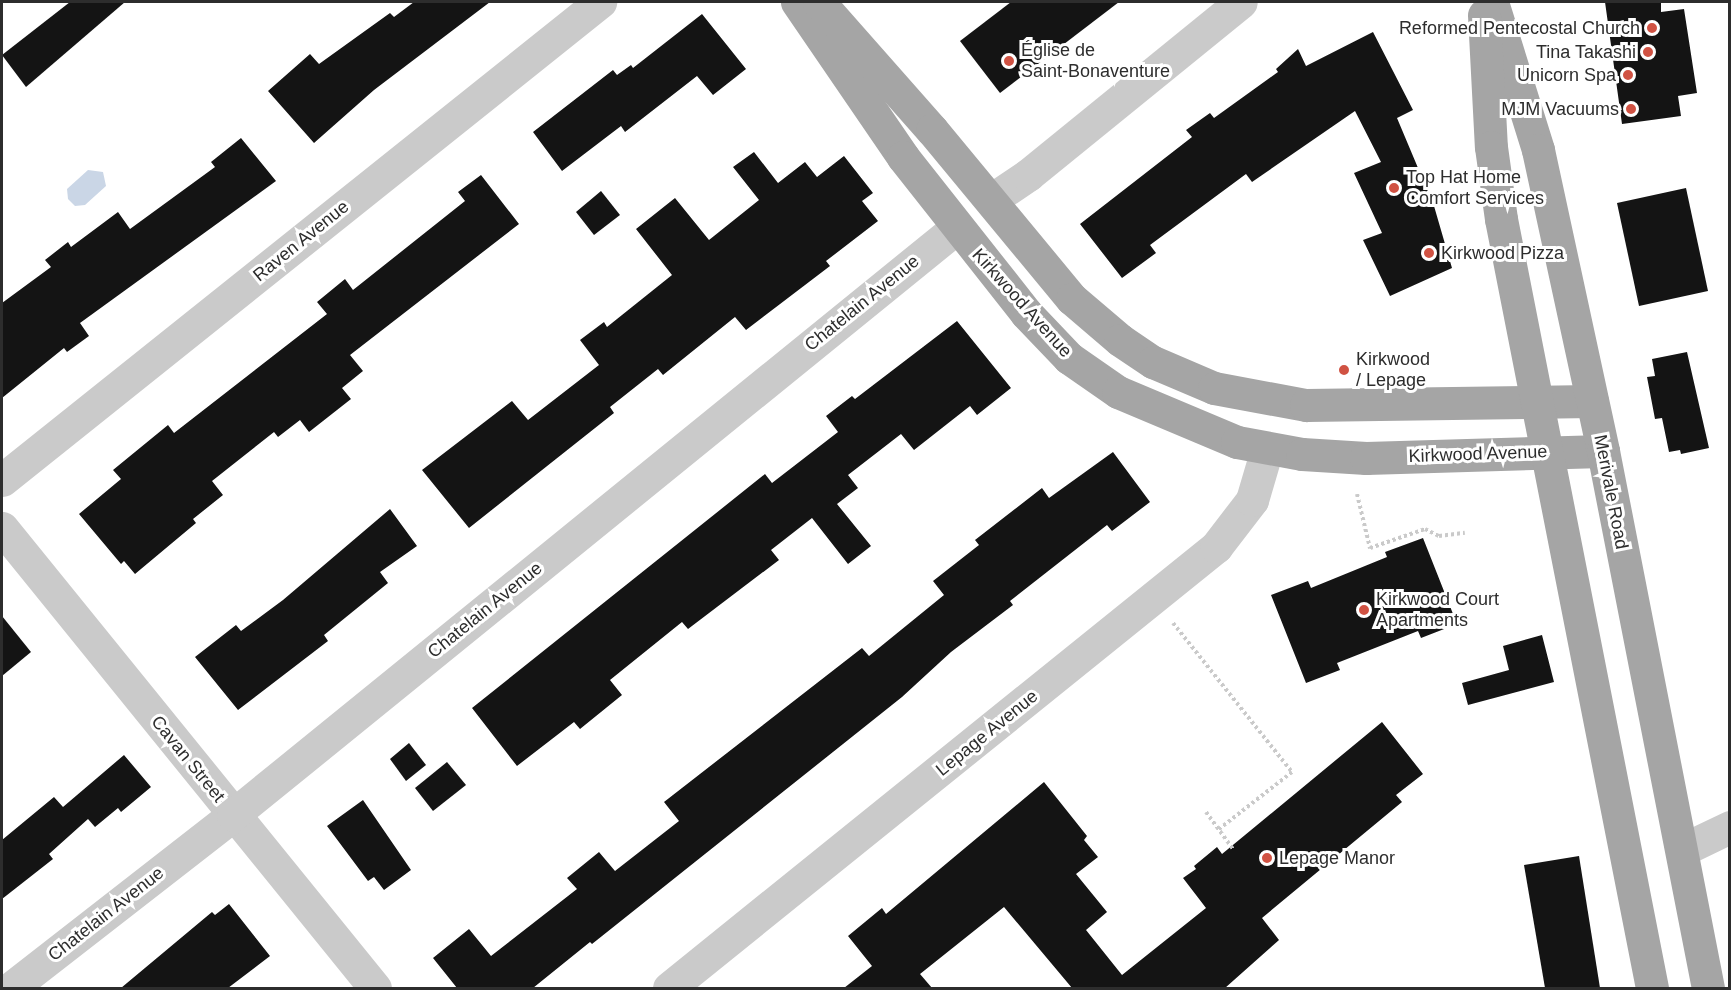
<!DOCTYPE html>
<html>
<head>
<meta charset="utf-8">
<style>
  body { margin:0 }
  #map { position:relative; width:1731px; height:990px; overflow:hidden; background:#fff; font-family:Arial,sans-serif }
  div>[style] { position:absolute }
  .water>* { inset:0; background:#cad6e6 }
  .building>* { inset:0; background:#141414 }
  .path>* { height:4px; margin-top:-2px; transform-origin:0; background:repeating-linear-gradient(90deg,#cacaca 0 3px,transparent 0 6px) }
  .minor>* { height:33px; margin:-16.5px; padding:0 16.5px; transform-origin:16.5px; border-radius:16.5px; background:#cacaca }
  .major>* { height:33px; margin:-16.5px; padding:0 16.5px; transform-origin:16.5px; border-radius:16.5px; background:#a5a5a5 }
  .dots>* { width:16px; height:16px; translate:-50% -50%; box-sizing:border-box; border:3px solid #fff; border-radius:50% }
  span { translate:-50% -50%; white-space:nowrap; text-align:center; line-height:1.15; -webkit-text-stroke:6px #fff; paint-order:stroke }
  .poi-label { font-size:18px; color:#2d2d2d }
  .right { translate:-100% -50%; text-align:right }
  .left { translate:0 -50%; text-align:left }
  .street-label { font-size:18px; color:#2d2d2d }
  .frame { position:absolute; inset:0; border:3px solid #2d2d2d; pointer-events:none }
</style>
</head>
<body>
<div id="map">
  <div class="water">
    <div style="clip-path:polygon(88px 170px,103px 172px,106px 186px,85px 205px,75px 206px,68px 199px,67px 189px)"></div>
  </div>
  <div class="building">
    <div style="clip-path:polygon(70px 2px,125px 2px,26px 87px,2px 55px)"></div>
    <div style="clip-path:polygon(414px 2px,490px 2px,374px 90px,314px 143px,268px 91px,310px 54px,319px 64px,390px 13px,394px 17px)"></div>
    <div style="clip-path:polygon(1011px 2px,1119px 2px,1000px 93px,960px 41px)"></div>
    <div style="clip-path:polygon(1605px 2px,1661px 2px,1661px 12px,1684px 9px,1697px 93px,1678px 96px,1681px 116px,1622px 124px)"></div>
    <div style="clip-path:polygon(702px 14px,746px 69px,713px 95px,697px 76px,625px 132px,621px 126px,562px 171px,533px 132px,613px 70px,617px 75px,631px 65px,633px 68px)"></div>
    <div style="clip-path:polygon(1373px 32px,1413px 110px,1397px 118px,1434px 206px,1452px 268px,1390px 296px,1363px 240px,1382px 233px,1354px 173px,1381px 162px,1355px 111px,1252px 182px,1246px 174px,1150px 245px,1156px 253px,1122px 278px,1080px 224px,1192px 137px,1186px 130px,1210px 113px,1214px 118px,1278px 72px,1276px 69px,1298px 49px,1306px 66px)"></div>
    <div style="clip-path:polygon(241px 138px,276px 181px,80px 323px,89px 336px,67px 352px,64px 348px,2px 398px,2px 303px,51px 267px,45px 260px,68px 242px,71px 247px,118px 212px,130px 229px,215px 167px,211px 162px)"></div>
    <div style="clip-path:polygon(754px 152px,778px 183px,805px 162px,817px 177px,844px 156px,873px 193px,862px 201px,878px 221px,826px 261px,830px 266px,746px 330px,735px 317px,663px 375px,658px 369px,610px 407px,614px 413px,469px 528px,422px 470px,512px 401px,528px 420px,599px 365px,580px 340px,604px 322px,607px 327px,672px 275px,636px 229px,675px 198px,709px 240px,759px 200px,733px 167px)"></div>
    <div style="clip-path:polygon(481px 175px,519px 224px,350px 355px,363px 371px,342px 388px,351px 399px,309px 432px,300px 420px,278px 437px,274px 432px,212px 481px,223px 495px,193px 519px,196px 523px,135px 574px,124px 561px,121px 564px,79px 514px,121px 479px,113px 470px,168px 425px,174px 433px,327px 314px,317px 302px,345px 279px,353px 290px,465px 201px,458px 192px)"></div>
    <div style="clip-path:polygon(1686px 188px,1708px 291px,1639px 306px,1617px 203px)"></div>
    <div style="clip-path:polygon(601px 191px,620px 215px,594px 235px,576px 212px)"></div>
    <div style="clip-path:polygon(957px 321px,1011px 388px,977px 415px,970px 406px,914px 450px,901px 434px,848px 475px,858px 488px,837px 504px,871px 546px,848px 564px,812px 518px,771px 550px,779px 560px,688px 629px,682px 622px,610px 680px,622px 695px,580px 729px,574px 722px,517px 766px,472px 708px,765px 474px,772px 483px,838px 432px,826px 416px,852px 396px,855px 399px)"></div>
    <div style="clip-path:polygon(1687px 352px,1709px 448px,1681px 454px,1680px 450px,1669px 452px,1662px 418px,1655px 419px,1647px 377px,1655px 376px,1652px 359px)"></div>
    <div style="clip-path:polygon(1113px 452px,1150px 502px,1112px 531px,1107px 525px,1010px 601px,1013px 605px,951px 652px,902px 697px,592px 944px,590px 942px,533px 988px,457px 988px,433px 958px,469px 929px,491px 956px,577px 889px,567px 878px,599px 852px,615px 871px,679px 821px,664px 802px,862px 648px,869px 656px,944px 595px,933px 581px,979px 545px,975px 540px,1042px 488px,1049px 498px)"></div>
    <div style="clip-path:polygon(390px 509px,417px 546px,380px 572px,388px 583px,324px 635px,328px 641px,238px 710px,195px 657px,236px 625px,241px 631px,283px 600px)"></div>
    <div style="clip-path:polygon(1423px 538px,1457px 624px,1421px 638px,1418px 631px,1337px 663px,1340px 670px,1306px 683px,1271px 595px,1308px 581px,1311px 588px,1387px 557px,1385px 552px)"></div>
    <div style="clip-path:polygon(2px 616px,31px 652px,2px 676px)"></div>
    <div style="clip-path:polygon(1542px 635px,1554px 682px,1468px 705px,1462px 683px,1509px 670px,1503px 646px)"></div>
    <div style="clip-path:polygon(1382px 722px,1423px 774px,1396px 795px,1402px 802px,1262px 918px,1279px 940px,1225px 988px,1072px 988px,1004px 907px,920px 974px,932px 988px,844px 988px,872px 966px,848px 936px,882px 908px,886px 914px,1044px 782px,1087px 836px,1084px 840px,1098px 857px,1076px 874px,1107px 912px,1086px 930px,1122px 975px,1206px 908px,1183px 878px,1196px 869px,1194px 866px,1217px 847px,1222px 854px)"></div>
    <div style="clip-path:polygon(409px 743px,426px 765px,406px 781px,390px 759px)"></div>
    <div style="clip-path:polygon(124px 755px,151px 787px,121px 812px,118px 808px,95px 827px,88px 819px,49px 854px,53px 859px,2px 899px,2px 840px,54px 797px,63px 807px)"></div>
    <div style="clip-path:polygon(447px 762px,466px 785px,433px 811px,415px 788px)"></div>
    <div style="clip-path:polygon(363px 800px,411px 870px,384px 890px,374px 877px,368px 881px,327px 826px)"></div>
    <div style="clip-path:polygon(1579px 856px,1600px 988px,1545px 988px,1524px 865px)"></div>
    <div style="clip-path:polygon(229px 904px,270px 956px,228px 988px,121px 988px,212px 912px,215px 915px)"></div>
  </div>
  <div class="path">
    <div style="left:1357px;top:494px;width:56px;rotate:76.5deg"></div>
    <div style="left:1370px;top:548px;width:58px;rotate:-19.1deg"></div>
    <div style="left:1425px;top:529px;width:16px;rotate:27deg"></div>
    <div style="left:1439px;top:536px;width:26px;rotate:-7deg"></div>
    <div style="left:1173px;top:623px;width:191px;rotate:51.4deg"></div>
    <div style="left:1292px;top:772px;width:93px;rotate:142deg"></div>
    <div style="left:1206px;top:812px;width:46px;rotate:53.9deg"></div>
  </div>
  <div class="minor">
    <div style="left:991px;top:200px;width:45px;rotate:-34deg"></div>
    <div style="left:1028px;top:175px;width:274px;rotate:-39.1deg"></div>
    <div style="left:2px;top:480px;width:766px;rotate:-38.64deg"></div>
    <div style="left:2px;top:528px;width:592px;rotate:50.96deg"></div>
    <div style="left:1682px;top:850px;width:53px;rotate:-25.6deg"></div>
    <div style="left:11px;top:988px;width:281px;rotate:-37.9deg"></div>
    <div style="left:233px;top:815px;width:931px;rotate:-39.07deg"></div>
    <div style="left:669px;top:988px;width:703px;rotate:-38.88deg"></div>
    <div style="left:1216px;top:547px;width:59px;rotate:-52.5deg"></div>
    <div style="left:1252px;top:500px;width:53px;rotate:-73.6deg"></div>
  </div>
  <div class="major">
    <div style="left:797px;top:2px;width:188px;rotate:55.6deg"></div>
    <div style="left:903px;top:157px;width:199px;rotate:51.7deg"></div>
    <div style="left:1026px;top:313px;width:62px;rotate:46.3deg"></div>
    <div style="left:1069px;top:358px;width:60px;rotate:34.8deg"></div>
    <div style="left:1118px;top:392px;width:129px;rotate:22.8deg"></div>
    <div style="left:1237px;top:442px;width:66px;rotate:10.5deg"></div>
    <div style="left:1302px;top:454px;width:64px;rotate:3.6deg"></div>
    <div style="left:1366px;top:458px;width:237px;rotate:-1.7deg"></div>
    <div style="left:819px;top:2px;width:171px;rotate:48.6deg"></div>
    <div style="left:932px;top:130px;width:219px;rotate:50.4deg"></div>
    <div style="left:1072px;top:299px;width:63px;rotate:40.5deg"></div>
    <div style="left:1120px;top:340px;width:40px;rotate:34deg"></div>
    <div style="left:1153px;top:362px;width:66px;rotate:23.1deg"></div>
    <div style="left:1214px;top:388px;width:94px;rotate:10.5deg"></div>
    <div style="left:1306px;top:405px;width:286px;rotate:-0.8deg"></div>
    <div style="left:1492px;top:2px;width:155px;rotate:72.7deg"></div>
    <div style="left:1538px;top:150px;width:308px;rotate:77.8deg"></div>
    <div style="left:1603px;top:451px;width:547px;rotate:78.94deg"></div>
    <div style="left:1484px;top:15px;width:132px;rotate:87deg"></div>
    <div style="left:1491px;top:147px;width:73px;rotate:82.1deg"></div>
    <div style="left:1501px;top:219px;width:784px;rotate:78.89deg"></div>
  </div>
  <div class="dots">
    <div style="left:1652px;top:28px;background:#d05243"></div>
    <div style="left:1648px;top:52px;background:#d05243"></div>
    <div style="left:1009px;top:61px;background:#d05243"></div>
    <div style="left:1628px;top:75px;background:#d05243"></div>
    <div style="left:1631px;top:109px;background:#d05243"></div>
    <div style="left:1394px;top:188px;background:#d05243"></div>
    <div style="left:1429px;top:253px;background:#d05243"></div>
    <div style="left:1344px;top:370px;background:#d05243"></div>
    <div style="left:1364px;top:610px;background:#d05243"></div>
    <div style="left:1267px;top:858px;background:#d05243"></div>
  </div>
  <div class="poi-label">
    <span class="right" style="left:1640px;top:28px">Reformed Pentecostal Church</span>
    <span class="left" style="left:1021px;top:61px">Église de<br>Saint-Bonaventure</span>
    <span class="right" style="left:1636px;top:52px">Tina Takashi</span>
    <span class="right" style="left:1616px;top:75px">Unicorn Spa</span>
    <span class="right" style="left:1619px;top:109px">MJM Vacuums</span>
    <span class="left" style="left:1406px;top:188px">Top Hat Home<br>Comfort Services</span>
    <span class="left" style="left:1441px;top:253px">Kirkwood Pizza</span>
    <span class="left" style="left:1356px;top:370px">Kirkwood<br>/ Lepage</span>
    <span class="left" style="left:1376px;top:610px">Kirkwood Court<br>Apartments</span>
    <span class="left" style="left:1279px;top:858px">Lepage Manor</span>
  </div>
  <div class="street-label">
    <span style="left:301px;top:241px;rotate:-39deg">Raven Avenue</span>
    <span style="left:862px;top:303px;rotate:-39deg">Chatelain Avenue</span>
    <span style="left:1022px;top:303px;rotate:48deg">Kirkwood Avenue</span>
    <span style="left:1478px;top:454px;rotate:-2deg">Kirkwood Avenue</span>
    <span style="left:1611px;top:492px;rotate:79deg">Merivale Road</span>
    <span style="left:485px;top:610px;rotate:-39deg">Chatelain Avenue</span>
    <span style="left:987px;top:733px;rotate:-39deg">Lepage Avenue</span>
    <span style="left:188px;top:759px;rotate:51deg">Cavan Street</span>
    <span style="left:106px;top:914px;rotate:-38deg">Chatelain Avenue</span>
  </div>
  <div class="frame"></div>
</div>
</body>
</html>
